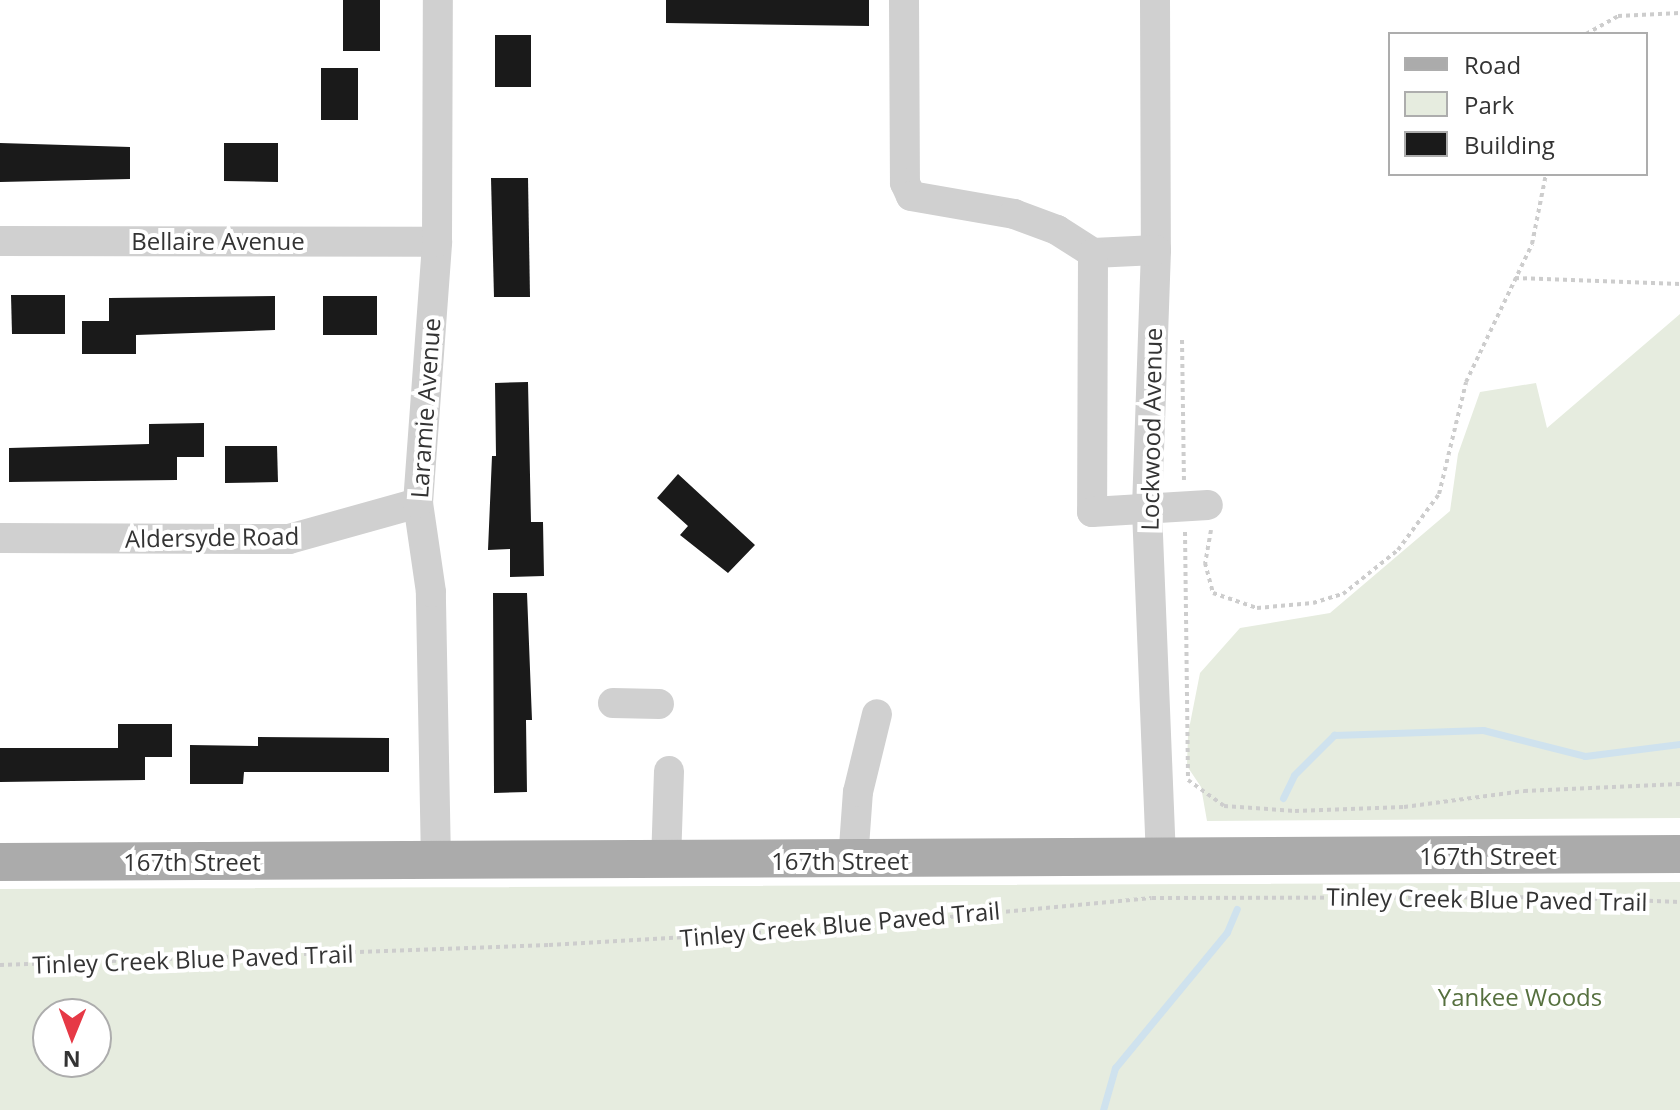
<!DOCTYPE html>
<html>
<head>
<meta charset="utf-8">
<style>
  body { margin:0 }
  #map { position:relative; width:1680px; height:1110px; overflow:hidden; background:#fff; font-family:"Open Sans",sans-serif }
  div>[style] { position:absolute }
  .green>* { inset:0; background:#e6ecdf }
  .stream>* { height:7px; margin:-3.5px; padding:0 3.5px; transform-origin:3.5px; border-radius:3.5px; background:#cfe2ee }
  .building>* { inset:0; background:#1a1a1a }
  .path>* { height:4px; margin-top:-2px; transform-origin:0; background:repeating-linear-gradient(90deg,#cdcdcd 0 4px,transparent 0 8px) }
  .minor>* { height:30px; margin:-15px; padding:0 15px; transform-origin:15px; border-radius:15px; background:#d0d0d0 }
  .major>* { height:38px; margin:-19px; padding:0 19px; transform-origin:19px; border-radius:19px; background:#ababab }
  span { translate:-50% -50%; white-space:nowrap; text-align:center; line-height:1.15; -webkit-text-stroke:8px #fff; paint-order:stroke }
  .street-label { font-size:24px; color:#333 }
  .park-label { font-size:24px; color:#56703f }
  .legend { position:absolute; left:1388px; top:32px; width:260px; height:144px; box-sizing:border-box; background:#fff; border:2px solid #adadad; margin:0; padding:10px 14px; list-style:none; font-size:24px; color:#333 }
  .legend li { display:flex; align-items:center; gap:16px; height:40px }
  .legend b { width:40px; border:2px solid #adadad }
  .north { position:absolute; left:32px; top:998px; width:80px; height:80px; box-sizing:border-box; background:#fff; border:2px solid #adadad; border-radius:50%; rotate:181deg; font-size:22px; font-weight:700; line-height:32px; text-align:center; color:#333 }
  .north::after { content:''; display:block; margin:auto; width:28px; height:36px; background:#e63946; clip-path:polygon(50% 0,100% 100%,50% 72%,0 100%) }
</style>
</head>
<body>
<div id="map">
  <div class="green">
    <div style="clip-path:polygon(1680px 314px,1680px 818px,1207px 821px,1201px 787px,1187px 766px,1188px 734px,1200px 673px,1240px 628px,1330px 613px,1450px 511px,1458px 454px,1480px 392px,1536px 383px,1547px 428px)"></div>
    <div style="clip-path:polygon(evenodd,1680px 882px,1680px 1110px,0 1110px,0 889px,1680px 882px,48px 1014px,96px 1014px,96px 1062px,48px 1062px,48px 1014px)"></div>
  </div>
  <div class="stream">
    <div style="left:1283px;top:798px;width:25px;rotate:-64deg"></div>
    <div style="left:1294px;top:775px;width:57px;rotate:-45deg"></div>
    <div style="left:1334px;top:735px;width:149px;rotate:-1.9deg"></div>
    <div style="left:1483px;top:730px;width:105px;rotate:14.3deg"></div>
    <div style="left:1585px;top:756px;width:96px;rotate:-7.2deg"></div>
    <div style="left:1103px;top:1110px;width:44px;rotate:-74.1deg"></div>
    <div style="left:1115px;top:1068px;width:176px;rotate:-50.5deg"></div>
    <div style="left:1227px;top:932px;width:25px;rotate:-67deg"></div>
  </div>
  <div class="building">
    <div style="clip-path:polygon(343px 0,380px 0,380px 51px,343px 51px)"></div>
    <div style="clip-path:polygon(666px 0,869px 0,869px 26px,666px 23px)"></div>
    <div style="clip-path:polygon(495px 35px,531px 35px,531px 87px,495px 87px)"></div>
    <div style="clip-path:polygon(321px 68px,358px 68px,358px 120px,321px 120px)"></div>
    <div style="clip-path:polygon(0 143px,130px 147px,130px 179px,0 182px)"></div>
    <div style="clip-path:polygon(224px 143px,278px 143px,278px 182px,224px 181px)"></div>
    <div style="clip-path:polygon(491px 178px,528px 178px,530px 297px,494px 297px)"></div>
    <div style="clip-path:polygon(11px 295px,65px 295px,65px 334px,12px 334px)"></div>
    <div style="clip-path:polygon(275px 296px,275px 330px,136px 335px,136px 354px,82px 354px,82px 321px,109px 321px,109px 298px)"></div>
    <div style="clip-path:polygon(323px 296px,377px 296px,377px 335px,323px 335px)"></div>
    <div style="clip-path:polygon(528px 382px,531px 522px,543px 522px,544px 576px,510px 577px,510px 549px,488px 550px,492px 456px,496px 456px,495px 383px)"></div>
    <div style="clip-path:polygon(204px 423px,204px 457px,177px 457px,177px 480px,9px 482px,9px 448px,149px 444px,149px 424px)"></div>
    <div style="clip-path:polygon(225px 446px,277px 446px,278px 482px,225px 483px)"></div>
    <div style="clip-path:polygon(678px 474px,755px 545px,728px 573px,680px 535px,688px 526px,657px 498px)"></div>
    <div style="clip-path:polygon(493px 593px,527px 593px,532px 720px,526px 720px,527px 792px,494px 793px)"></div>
    <div style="clip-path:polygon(118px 724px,172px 724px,172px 757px,145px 757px,145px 780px,0 782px,0 748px,118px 748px)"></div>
    <div style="clip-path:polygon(258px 737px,389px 738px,389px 772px,244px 772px,243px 784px,190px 784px,190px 745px,258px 746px)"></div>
  </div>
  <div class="path">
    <div style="left:1586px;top:34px;width:37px;rotate:-29deg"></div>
    <div style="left:1618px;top:16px;width:62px;rotate:-2.8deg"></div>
    <div style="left:1515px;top:278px;width:165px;rotate:2.1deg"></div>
    <div style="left:1182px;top:340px;width:140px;rotate:89.2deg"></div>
    <div style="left:1211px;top:530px;width:34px;rotate:100deg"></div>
    <div style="left:1205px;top:563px;width:31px;rotate:75deg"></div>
    <div style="left:1213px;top:593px;width:46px;rotate:18.8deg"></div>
    <div style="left:1257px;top:608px;width:56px;rotate:-5.1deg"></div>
    <div style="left:1313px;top:603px;width:31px;rotate:-17deg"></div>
    <div style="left:1343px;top:594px;width:70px;rotate:-38.7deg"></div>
    <div style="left:1398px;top:550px;width:69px;rotate:-53.8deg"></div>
    <div style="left:1439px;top:494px;width:115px;rotate:-76.4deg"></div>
    <div style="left:1466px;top:382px;width:153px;rotate:-64.4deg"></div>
    <div style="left:1532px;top:244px;width:71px;rotate:-78.7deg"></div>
    <div style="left:1185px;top:532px;width:248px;rotate:89.3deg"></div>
    <div style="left:1188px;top:780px;width:44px;rotate:35.8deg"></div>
    <div style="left:1224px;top:806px;width:71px;rotate:4deg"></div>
    <div style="left:1295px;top:811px;width:109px;rotate:-2.1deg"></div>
    <div style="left:1404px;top:807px;width:121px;rotate:-7.6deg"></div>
    <div style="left:1524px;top:791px;width:156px;rotate:-2.6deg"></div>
    <div style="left:0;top:965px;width:549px;rotate:-2.09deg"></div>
    <div style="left:549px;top:945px;width:274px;rotate:-3.3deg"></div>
    <div style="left:823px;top:929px;width:330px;rotate:-5.4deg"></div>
    <div style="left:1152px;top:898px;width:401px;rotate:-0.1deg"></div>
    <div style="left:1553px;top:897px;width:127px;rotate:2.3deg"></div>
  </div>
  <div class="minor">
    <div style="left:904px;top:0;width:183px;rotate:89.7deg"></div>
    <div style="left:905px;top:183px;width:14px;rotate:65deg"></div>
    <div style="left:911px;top:196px;width:105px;rotate:9.9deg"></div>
    <div style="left:1014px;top:214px;width:46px;rotate:20.4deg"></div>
    <div style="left:1057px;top:230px;width:43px;rotate:32.6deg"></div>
    <div style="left:1155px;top:0;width:250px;rotate:89.8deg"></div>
    <div style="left:1156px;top:250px;width:260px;rotate:92deg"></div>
    <div style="left:1147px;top:510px;width:349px;rotate:87.7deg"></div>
    <div style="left:0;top:241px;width:437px;rotate:0.1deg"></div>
    <div style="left:1156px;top:250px;width:63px;rotate:177.3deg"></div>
    <div style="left:1093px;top:253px;width:259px;rotate:90.2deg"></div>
    <div style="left:1092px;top:512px;width:116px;rotate:-3.5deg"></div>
    <div style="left:0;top:538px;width:289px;rotate:0.2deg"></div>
    <div style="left:289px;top:539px;width:134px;rotate:-15.6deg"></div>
    <div style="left:613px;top:703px;width:46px;rotate:1.2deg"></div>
    <div style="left:853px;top:861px;width:69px;rotate:-85.9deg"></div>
    <div style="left:858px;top:792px;width:80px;rotate:-76.3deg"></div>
    <div style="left:436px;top:862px;width:270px;rotate:-91.1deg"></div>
    <div style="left:431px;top:592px;width:90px;rotate:-98.3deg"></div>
    <div style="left:418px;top:503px;width:262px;rotate:-85.8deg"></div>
    <div style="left:437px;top:242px;width:242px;rotate:-89.8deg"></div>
    <div style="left:666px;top:862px;width:91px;rotate:-88.1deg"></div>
  </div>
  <div class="major">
    <div style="left:0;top:862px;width:1680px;rotate:-0.27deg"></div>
  </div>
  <div class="street-label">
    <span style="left:218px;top:241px">Bellaire Avenue</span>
    <span style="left:425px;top:408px;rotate:-86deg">Laramie Avenue</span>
    <span style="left:1151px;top:429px;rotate:-89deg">Lockwood Avenue</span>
    <span style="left:212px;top:537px;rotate:-1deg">Aldersyde Road</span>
    <span style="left:1488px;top:856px">167th Street</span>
    <span style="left:840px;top:861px">167th Street</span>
    <span style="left:192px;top:862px">167th Street</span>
    <span style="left:1487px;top:899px;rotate:1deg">Tinley Creek Blue Paved Trail</span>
    <span style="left:840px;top:924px;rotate:-5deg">Tinley Creek Blue Paved Trail</span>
    <span style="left:193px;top:959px;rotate:-2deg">Tinley Creek Blue Paved Trail</span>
  </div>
  <div class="park-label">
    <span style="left:1520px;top:997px">Yankee Woods</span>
  </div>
  <ul class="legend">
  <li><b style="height:10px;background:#ababab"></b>Road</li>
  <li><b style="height:22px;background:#e6ecdf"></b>Park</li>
  <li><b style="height:22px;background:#1a1a1a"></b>Building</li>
  </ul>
  <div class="north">N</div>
</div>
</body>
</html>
